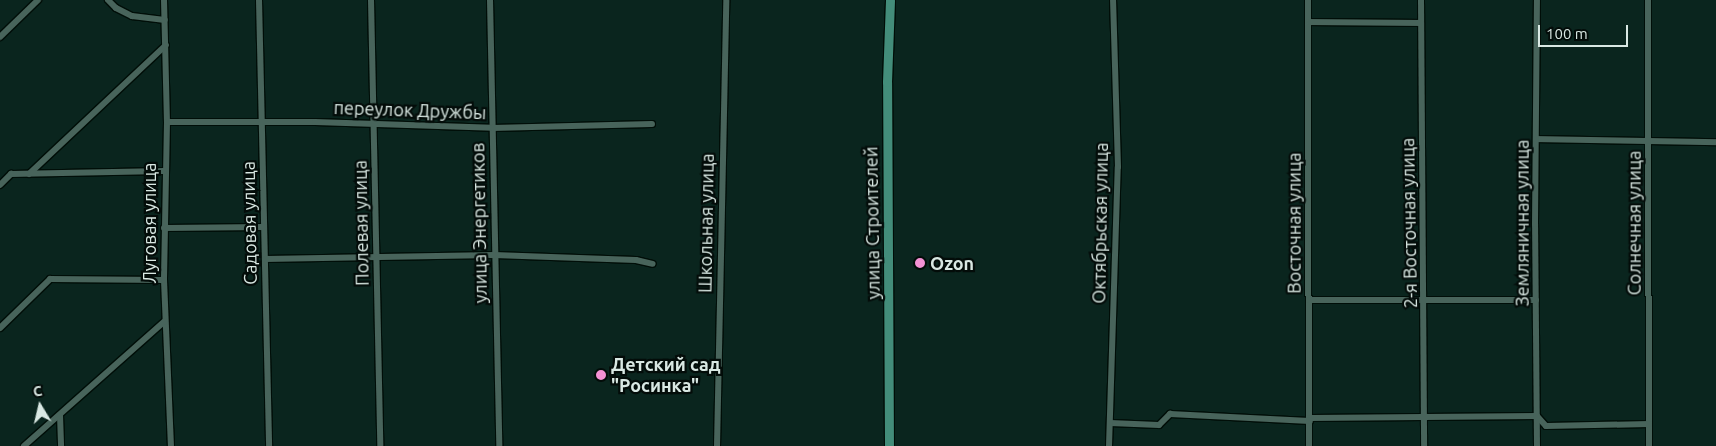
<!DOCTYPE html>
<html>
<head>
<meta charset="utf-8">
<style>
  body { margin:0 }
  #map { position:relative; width:1716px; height:446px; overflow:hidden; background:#0a251e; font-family:Ubuntu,sans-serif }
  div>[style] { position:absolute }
  .roads { filter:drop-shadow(1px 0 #000e08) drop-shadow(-1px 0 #000e08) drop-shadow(0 1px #000e08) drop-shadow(0 -1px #000e08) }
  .minor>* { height:6px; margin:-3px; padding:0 3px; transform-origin:3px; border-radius:3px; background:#48645b }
  .major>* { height:9px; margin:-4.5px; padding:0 4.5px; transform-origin:4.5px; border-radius:4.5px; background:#438d7a }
  .dots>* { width:14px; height:14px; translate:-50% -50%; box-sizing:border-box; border:2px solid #030c09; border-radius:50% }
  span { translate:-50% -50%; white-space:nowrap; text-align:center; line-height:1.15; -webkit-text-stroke:4.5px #030c09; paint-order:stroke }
  .street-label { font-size:18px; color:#d9e8e3 }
  .poi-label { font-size:18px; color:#d9e8e3; font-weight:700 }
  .left { translate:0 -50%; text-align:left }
  .north { position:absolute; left:15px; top:381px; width:50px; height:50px; -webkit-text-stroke:4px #030c09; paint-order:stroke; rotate:351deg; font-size:14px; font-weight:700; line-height:20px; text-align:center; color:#d9e8e3 }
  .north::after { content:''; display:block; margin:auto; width:18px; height:22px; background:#d9e8e3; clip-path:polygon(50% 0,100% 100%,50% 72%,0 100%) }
  .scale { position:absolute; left:1538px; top:25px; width:90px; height:22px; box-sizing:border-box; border:2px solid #d9e8e3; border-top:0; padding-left:6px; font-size:15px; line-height:18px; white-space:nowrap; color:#d9e8e3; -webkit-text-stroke:4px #030c09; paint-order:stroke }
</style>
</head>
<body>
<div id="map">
  <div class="roads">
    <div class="minor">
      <div style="left:108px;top:0;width:11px;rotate:45deg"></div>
      <div style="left:116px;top:8px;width:18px;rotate:27deg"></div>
      <div style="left:132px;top:16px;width:33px;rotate:7deg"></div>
      <div style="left:164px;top:0;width:122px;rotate:88.6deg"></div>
      <div style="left:167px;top:122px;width:158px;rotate:91.1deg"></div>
      <div style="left:164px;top:280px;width:166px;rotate:87.6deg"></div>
      <div style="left:259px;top:0;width:446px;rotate:88.7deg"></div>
      <div style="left:371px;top:0;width:446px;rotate:88.8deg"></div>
      <div style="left:490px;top:0;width:446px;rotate:88.8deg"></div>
      <div style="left:1308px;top:0;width:446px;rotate:89.9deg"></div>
      <div style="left:1421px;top:0;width:446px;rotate:89.6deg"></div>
      <div style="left:1648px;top:0;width:446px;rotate:89.9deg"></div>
      <div style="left:1309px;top:22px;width:112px;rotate:0.5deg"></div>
      <div style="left:0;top:37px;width:53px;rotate:-44.2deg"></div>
      <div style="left:167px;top:122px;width:148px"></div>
      <div style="left:315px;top:122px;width:177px;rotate:1.9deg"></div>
      <div style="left:492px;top:128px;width:160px;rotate:-1.4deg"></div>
      <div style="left:1536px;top:139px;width:180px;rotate:1deg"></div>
      <div style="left:29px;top:174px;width:188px;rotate:-43.3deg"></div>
      <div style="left:0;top:185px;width:16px;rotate:-45deg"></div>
      <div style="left:11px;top:174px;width:153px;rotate:-1.1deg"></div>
      <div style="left:164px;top:228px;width:100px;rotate:-0.6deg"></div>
      <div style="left:265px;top:259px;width:229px;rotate:-1deg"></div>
      <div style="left:494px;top:255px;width:142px;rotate:2deg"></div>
      <div style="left:636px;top:260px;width:17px;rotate:13deg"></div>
      <div style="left:1309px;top:300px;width:227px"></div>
      <div style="left:0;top:328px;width:70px;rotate:-44.4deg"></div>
      <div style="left:50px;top:279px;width:114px;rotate:0.5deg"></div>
      <div style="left:60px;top:415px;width:31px;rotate:88deg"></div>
      <div style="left:1310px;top:418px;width:227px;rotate:-0.5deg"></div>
      <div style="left:1537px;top:416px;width:13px;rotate:48deg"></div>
      <div style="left:1546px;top:426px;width:103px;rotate:-1.1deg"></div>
      <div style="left:1110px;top:423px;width:49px;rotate:2.3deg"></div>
      <div style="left:1159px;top:425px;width:16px;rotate:-45deg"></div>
      <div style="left:1170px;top:414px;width:140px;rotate:2.9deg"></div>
      <div style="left:24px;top:446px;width:188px;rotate:-41.6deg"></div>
      <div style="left:717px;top:446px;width:446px;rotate:-88.8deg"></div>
      <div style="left:1109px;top:446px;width:279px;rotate:-88.2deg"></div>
      <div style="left:1118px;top:167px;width:167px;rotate:-91.7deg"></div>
      <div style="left:1537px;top:446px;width:222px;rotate:-90.5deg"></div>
      <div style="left:1535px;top:224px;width:224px;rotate:-89.5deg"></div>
    </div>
    <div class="major">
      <div style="left:889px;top:446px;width:364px;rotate:-90.3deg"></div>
      <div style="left:887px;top:82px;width:82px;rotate:-87.9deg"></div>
    </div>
  </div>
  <div class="dots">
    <div style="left:920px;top:263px;background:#f491d4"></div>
    <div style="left:601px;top:375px;background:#f491d4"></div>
  </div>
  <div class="street-label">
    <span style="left:410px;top:110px;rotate:2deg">переулок Дружбы</span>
    <span style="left:149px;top:223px;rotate:-90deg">Луговая улица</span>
    <span style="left:249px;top:223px;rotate:-91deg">Садовая улица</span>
    <span style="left:361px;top:223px;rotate:-91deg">Полевая улица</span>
    <span style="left:479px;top:223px;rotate:-91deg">улица Энергетиков</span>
    <span style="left:706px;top:223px;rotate:-89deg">Школьная улица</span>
    <span style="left:872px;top:223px;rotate:-91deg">улица Строителей</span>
    <span style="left:1100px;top:223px;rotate:-89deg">Октябрьская улица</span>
    <span style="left:1294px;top:223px;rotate:-90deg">Восточная улица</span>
    <span style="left:1409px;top:223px;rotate:-91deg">2-я Восточная улица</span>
    <span style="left:1522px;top:223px;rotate:-90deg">Земляничная улица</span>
    <span style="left:1634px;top:223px;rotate:-90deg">Солнечная улица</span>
  </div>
  <div class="poi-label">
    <span class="left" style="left:930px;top:263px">Ozon</span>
    <span class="left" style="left:611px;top:375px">Детский сад<br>"Росинка"</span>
  </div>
  <div class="north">С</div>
  <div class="scale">100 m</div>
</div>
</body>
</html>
